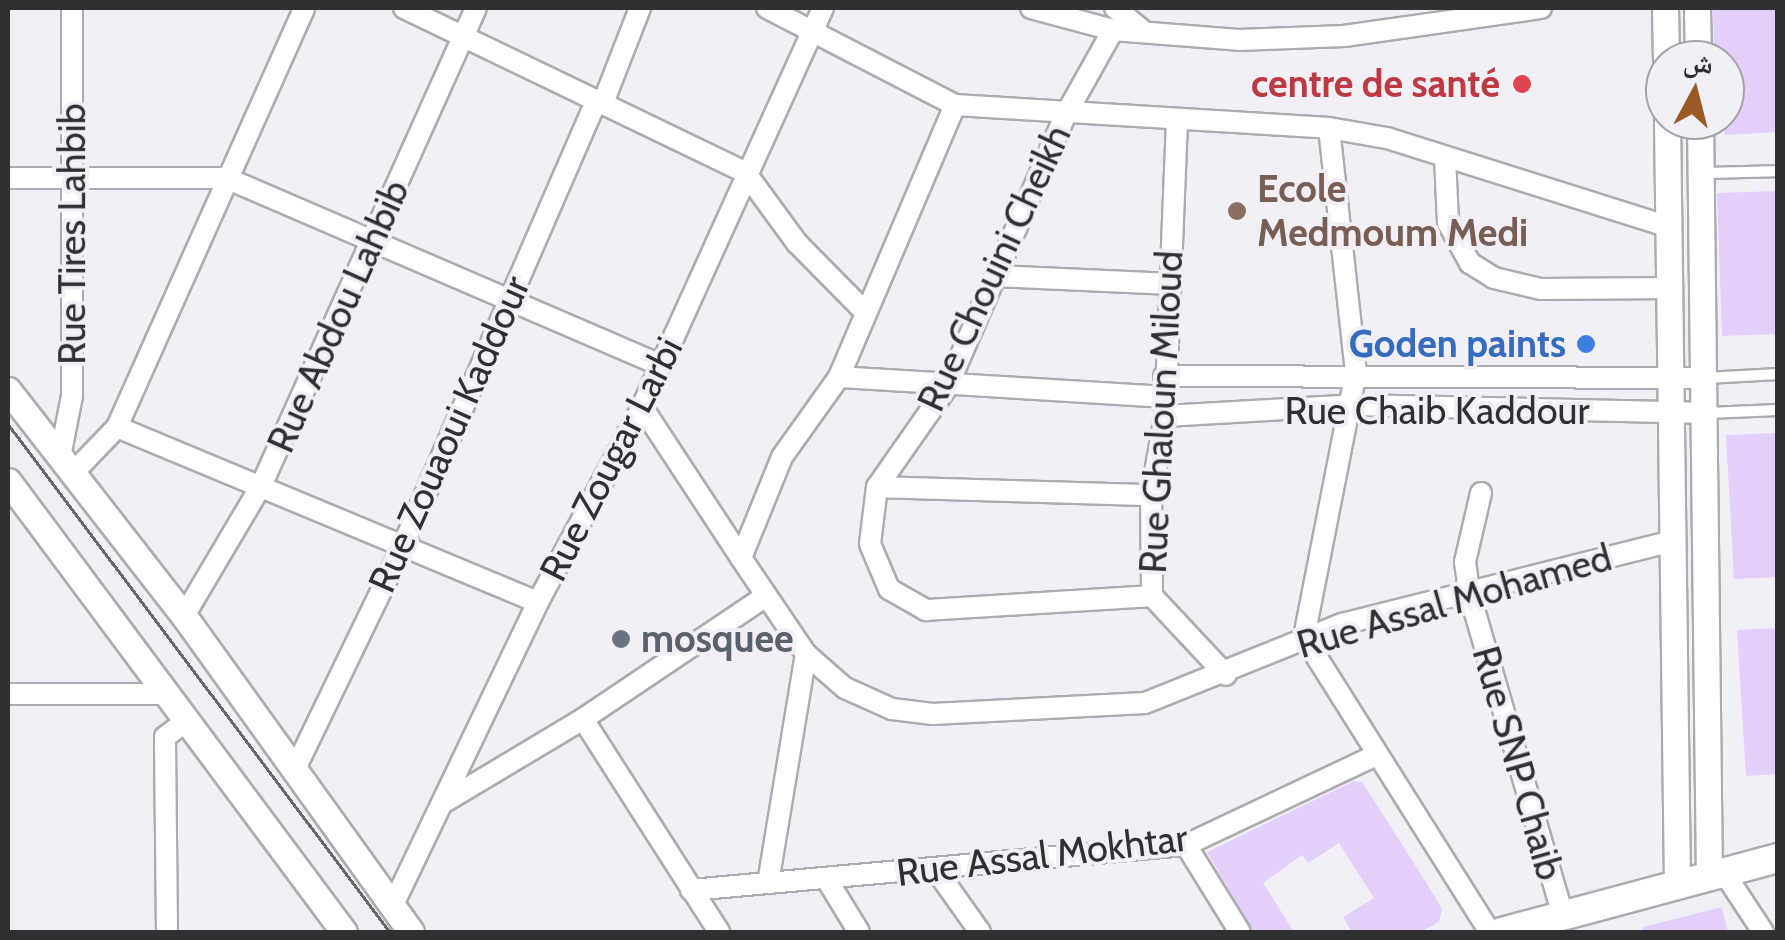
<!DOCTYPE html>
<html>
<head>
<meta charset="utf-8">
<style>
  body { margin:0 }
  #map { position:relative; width:1785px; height:940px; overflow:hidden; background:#f2f0f6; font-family:Cabin,"Noto Naskh Arabic",sans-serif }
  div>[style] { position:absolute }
  .building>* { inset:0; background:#e2cffc }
  .roads { filter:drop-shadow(2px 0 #adabb0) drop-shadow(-2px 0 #adabb0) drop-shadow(0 2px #adabb0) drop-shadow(0 -2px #adabb0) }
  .service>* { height:10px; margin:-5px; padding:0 5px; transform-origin:5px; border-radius:5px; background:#fff }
  .minor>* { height:20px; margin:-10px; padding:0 10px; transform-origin:10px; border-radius:10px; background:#fff }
  .tertiary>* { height:25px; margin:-12.5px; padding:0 12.5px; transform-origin:12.5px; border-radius:12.5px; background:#fff }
  .secondary>* { height:28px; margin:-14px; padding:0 14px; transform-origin:14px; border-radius:14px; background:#fff }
  .tram>* { height:2.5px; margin:-1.25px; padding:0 1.25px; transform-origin:1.25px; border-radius:1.25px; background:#69686c }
  .dots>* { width:28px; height:28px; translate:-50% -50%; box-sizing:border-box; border:5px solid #f2f0f6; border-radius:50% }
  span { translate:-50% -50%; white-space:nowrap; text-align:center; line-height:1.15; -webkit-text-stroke:8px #f2f0f6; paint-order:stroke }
  .health-label { font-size:38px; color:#be3a42; font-weight:700 }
  .right { translate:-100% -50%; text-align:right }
  .education-label { font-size:38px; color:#785e54; font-weight:700 }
  .left { translate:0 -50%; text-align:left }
  .street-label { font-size:38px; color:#302f32 }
  .shop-label { font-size:38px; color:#366cbe; font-weight:700 }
  .worship-label { font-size:38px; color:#5b616d; font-weight:700 }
  .frame { position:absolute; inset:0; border:10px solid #302f32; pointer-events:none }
  .north { position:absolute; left:1645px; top:40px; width:100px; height:100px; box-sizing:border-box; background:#f2f0f6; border:2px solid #a4a3a8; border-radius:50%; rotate:7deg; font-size:28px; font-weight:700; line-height:40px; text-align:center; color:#302f32 }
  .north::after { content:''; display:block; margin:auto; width:35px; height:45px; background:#9a5925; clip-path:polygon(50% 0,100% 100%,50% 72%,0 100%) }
</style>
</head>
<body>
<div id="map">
  <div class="building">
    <div style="clip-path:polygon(1713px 8px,1778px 8px,1778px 132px,1725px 135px,1725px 60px,1714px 60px)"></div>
    <div style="clip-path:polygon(1778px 191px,1778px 334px,1722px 336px,1717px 193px)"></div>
    <div style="clip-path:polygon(1778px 433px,1778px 577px,1734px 579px,1726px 435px)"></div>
    <div style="clip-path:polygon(1778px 628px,1778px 774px,1746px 776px,1737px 630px)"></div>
    <div style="clip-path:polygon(1354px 781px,1362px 782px,1426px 882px,1442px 909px,1439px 922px,1420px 932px,1352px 932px,1343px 917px,1374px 898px,1339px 843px,1308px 863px,1302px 855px,1263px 883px,1294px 932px,1254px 932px,1207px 852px)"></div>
    <div style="clip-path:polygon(1722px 907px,1728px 932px,1643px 932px,1643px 927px)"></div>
  </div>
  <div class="roads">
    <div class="service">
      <div style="left:1702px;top:173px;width:76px;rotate:-1.5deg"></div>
      <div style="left:1706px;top:378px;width:72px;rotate:-3.2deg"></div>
      <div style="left:1708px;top:413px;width:70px;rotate:-2.5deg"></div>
    </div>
    <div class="minor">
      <div style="left:404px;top:8px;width:378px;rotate:25.7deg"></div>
      <div style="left:745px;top:172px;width:88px;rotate:53.8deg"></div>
      <div style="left:797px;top:243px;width:97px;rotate:45.4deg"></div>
      <div style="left:767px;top:8px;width:212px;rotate:27.3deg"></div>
      <div style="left:955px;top:105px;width:375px;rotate:3.5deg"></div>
      <div style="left:1329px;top:128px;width:59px;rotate:9.8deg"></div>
      <div style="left:1387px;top:138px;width:296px;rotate:17.5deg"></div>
      <div style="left:1031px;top:8px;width:85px;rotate:15deg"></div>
      <div style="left:1113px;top:30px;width:126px;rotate:4.5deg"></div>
      <div style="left:1239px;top:40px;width:105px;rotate:-2.2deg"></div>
      <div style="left:1344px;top:36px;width:199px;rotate:-8.1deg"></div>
      <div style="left:1115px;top:8px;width:33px;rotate:39deg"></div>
      <div style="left:1113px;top:30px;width:98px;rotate:119.2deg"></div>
      <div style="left:1065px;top:116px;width:296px;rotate:113.5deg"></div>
      <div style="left:947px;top:387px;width:122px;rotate:125deg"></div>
      <div style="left:877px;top:487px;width:57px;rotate:97deg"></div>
      <div style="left:870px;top:544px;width:49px;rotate:67.1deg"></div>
      <div style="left:889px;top:589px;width:43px;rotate:29.6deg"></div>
      <div style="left:926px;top:610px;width:226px;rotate:-3.5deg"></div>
      <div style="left:603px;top:103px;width:102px;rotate:-68.7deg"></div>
      <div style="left:955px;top:105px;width:296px;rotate:113.1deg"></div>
      <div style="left:839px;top:377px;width:98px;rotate:125.5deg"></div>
      <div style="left:782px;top:457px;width:109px;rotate:112.1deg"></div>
      <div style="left:741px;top:558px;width:116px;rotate:55.9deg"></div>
      <div style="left:806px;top:654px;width:52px;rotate:41.1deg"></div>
      <div style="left:845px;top:688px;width:51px;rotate:24.1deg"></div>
      <div style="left:892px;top:709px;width:41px;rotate:7deg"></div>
      <div style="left:933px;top:714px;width:212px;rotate:-3deg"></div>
      <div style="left:1145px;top:703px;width:212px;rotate:-21.9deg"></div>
      <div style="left:1342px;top:624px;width:337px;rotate:-14.1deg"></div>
      <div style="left:1177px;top:120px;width:296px;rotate:92.3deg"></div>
      <div style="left:1165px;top:416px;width:80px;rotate:100deg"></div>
      <div style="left:1151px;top:495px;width:101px;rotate:89.4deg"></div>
      <div style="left:1152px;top:596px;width:108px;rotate:46.9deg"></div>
      <div style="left:1329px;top:128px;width:245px;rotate:83.7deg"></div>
      <div style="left:1356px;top:372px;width:270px;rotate:101.1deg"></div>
      <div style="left:1304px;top:637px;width:349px;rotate:57.8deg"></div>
      <div style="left:1445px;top:157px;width:66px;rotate:87.4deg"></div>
      <div style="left:1448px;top:223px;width:46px;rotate:61.2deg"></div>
      <div style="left:1470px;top:263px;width:28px;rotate:32deg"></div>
      <div style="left:1494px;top:278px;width:48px;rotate:13.2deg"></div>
      <div style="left:1541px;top:289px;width:130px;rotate:-0.4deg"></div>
      <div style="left:8px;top:178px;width:218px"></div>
      <div style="left:226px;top:178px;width:473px;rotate:23.3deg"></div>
      <div style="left:994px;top:276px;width:174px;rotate:2.6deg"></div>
      <div style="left:1164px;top:376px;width:542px;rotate:0.21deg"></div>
      <div style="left:839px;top:377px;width:326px;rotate:3.5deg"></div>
      <div style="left:642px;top:407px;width:181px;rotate:56.7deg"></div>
      <div style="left:1165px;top:416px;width:189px;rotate:-3.3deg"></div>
      <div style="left:1354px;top:405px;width:354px;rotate:1.3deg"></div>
      <div style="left:117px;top:427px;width:456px;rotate:22.6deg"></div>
      <div style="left:60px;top:457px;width:62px;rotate:-78.9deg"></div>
      <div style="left:72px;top:396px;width:388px;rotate:-90deg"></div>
      <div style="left:72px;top:474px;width:65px;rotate:-46.2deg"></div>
      <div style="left:117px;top:427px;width:459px;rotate:-65.9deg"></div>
      <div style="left:877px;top:487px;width:274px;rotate:1.7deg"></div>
      <div style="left:1481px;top:493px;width:71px;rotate:103.1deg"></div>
      <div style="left:1465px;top:562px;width:30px;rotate:82deg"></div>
      <div style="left:1469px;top:592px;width:336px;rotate:73.8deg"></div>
      <div style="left:184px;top:616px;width:151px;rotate:-59.4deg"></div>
      <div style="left:261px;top:486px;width:524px;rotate:-65.78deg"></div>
      <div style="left:8px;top:694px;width:156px"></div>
      <div style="left:583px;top:719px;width:253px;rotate:57.4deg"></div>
      <div style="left:296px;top:767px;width:241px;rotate:-64.2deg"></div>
      <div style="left:401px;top:550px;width:491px;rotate:-66.5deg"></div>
      <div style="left:446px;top:801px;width:160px;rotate:-30.9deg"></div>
      <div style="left:583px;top:719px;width:217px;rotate:-33.9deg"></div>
      <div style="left:1186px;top:845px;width:102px;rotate:58.2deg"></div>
      <div style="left:936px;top:870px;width:76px;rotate:54.6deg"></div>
      <div style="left:1723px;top:871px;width:73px;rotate:56.7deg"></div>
      <div style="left:826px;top:878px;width:63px;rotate:58.6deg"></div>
      <div style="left:768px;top:883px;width:232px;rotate:-80.6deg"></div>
      <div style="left:691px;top:890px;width:497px;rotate:-5.2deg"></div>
      <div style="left:1186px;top:845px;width:210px;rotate:-25.3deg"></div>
      <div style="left:392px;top:907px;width:338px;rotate:-64.4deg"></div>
      <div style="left:538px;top:602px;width:221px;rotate:-61.9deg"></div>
      <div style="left:642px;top:407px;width:438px;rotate:-65.6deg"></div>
      <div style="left:167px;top:932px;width:195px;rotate:-90.6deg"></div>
      <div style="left:165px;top:737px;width:25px;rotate:-37deg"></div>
    </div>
    <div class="tertiary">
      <div style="left:1665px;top:8px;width:52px;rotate:88.9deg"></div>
      <div style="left:1697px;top:8px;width:52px;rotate:88.9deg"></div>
      <div style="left:1667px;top:120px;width:763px;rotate:89.25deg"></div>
      <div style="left:1700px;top:120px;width:754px;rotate:89.32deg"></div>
      <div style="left:8px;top:390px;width:286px;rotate:52.1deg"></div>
      <div style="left:184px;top:616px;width:389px;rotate:54.3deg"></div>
      <div style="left:8px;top:481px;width:562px;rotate:53.31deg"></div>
    </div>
    <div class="secondary">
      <div style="left:1502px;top:932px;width:286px;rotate:-15deg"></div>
    </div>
  </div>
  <div class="tram">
    <div style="left:8px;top:424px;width:636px;rotate:53.06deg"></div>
  </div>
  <div class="dots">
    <div style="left:1522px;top:84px;background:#e0444e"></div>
    <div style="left:1237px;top:211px;background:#8d6e63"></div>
    <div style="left:1586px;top:344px;background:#3f7fe0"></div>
    <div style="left:621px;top:639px;background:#6b7280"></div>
  </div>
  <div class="health-label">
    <span class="right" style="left:1500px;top:84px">centre de santé</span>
  </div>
  <div class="education-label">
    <span class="left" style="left:1257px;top:211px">Ecole<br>Medmoum Medi</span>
  </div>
  <div class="street-label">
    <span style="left:72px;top:234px;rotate:-90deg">Rue Tires Lahbib</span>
    <span style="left:994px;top:268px;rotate:-65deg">Rue Chouini Cheikh</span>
    <span style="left:338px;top:316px;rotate:-66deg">Rue Abdou Lahbib</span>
    <span style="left:1437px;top:411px">Rue Chaib Kaddour</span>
    <span style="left:1161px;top:412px;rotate:-87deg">Rue Ghaloun Miloud</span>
    <span style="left:449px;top:434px;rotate:-66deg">Rue Zouaoui Kaddour</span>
    <span style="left:611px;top:459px;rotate:-63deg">Rue Zougar Larbi</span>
    <span style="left:1454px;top:601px;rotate:-16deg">Rue Assal Mohamed</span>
    <span style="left:1518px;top:763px;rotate:74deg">Rue SNP Chaib</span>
    <span style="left:1042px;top:855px;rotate:-7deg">Rue Assal Mokhtar</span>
  </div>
  <div class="shop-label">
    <span class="right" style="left:1566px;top:344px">Goden paints</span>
  </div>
  <div class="worship-label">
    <span class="left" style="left:641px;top:639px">mosquee</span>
  </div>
  <div class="frame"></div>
  <div class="north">ش</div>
</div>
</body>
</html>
